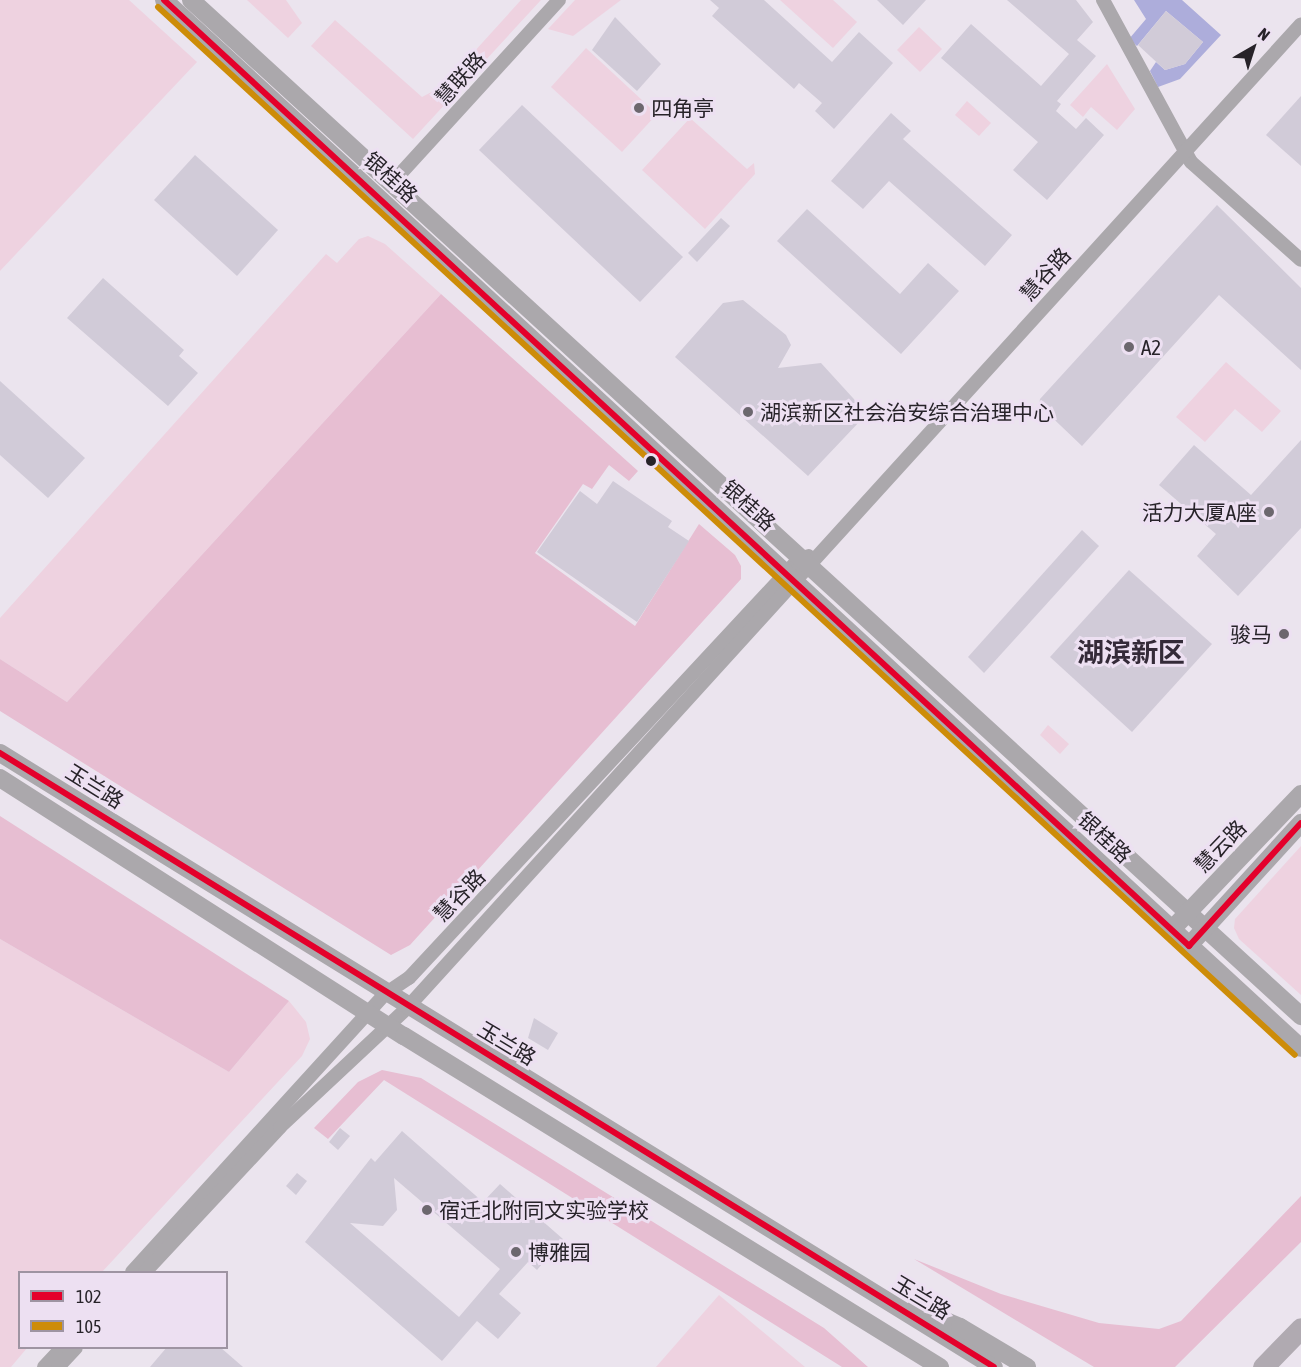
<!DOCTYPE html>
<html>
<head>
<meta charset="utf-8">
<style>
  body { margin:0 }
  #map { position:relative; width:1301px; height:1367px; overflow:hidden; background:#ebe4ee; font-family:"Asap Condensed","Noto Sans SC",sans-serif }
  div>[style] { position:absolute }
  .green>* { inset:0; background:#eed2e0 }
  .forest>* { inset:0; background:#e7bed2 }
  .water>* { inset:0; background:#adaddb }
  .building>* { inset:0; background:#d1cbd8 }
  .street>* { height:14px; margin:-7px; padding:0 7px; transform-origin:7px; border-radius:7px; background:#aba8ac }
  .secondary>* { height:18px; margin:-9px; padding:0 9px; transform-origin:9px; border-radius:9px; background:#aba8ac }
  .primary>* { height:21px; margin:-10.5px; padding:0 10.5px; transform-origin:10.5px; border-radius:10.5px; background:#b0aab1 }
  .bus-1>* { height:6px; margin:-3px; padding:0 3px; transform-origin:3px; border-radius:3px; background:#e4002b }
  .bus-2>* { height:6px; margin:-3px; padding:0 3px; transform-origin:3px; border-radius:3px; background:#cd8c08 }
  .dots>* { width:16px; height:16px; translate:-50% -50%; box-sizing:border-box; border:3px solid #ede0f2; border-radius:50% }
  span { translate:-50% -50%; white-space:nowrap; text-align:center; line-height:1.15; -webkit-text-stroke:6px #ede0f2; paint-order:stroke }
  .street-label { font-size:21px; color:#272329 }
  .poi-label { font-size:21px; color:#272329 }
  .left { translate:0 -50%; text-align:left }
  .right { translate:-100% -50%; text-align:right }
  .district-label { font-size:27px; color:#342a38; font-weight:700 }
  .legend { position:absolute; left:18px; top:1271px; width:210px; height:78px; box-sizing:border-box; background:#ede0f2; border:2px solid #9e94a2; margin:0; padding:8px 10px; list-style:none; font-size:18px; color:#272329 }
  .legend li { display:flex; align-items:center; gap:12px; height:30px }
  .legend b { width:30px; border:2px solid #9e94a2 }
  .north { position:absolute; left:1223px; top:18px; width:60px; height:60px; -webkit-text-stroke:4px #ede0f2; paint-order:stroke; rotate:39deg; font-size:16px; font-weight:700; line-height:24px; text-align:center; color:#272329 }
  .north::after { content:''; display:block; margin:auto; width:21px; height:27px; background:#272329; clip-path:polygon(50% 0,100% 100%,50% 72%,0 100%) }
</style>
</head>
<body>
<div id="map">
  <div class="green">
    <div style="clip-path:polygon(0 0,129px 0,197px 62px,0 271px)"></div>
    <div style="clip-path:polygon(247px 0,286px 0,302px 23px,288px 38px)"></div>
    <div style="clip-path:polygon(521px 0,541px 0,413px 139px,311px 46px,335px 20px,422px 97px,443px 86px)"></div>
    <div style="clip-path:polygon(575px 0,621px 0,573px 36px,548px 29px)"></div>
    <div style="clip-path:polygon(780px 0,833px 0,857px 22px,833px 48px)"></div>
    <div style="clip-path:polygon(919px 27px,942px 49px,920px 72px,897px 50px)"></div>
    <div style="clip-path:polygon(586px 48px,657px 114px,622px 152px,551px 87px)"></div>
    <div style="clip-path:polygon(1107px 64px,1135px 109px,1117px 130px,1091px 107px,1083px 117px,1070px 105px)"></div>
    <div style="clip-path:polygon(967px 101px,991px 123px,979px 136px,955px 115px)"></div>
    <div style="clip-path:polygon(690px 118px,747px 169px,754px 163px,755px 174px,705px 229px,642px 170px)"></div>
    <div style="clip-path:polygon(368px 236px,385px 244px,441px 294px,67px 702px,0 659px,0 618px,326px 254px,337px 263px,359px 239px)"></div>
    <div style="clip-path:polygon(1226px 362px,1281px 411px,1262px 432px,1235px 409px,1205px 442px,1176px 417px)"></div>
    <div style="clip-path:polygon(1048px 725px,1069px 744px,1060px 754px,1040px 735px)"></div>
    <div style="clip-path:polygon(1301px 846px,1301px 995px,1239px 939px,1234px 928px,1235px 919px)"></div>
    <div style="clip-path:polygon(0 939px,229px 1072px,289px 1001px,306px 1022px,310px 1039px,302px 1056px,102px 1272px,20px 1272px,20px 1348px,27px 1348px,11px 1367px,0 1367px)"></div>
    <div style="clip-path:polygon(719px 1295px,805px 1367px,656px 1367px)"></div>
  </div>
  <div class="forest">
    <div style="clip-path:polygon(441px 294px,638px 471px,629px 481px,609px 465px,592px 489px,583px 484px,535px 553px,635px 626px,699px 524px,735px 555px,741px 566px,741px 579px,410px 945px,391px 955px,0 711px,0 659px,67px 702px)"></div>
    <div style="clip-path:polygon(0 816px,289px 1001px,229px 1072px,0 939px)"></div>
    <div style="clip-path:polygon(382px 1070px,421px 1078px,824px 1328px,868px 1367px,842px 1367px,384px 1080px,328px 1139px,314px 1128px,358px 1082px)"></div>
    <div style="clip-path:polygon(1301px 1196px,1301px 1242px,1175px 1367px,1094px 1367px,914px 1259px,1001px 1294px,1099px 1323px,1159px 1329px,1181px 1321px)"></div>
  </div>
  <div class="water">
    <div style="clip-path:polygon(1134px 0,1182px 0,1221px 35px,1180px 79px,1158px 87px,1150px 71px,1156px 62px,1165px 70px,1185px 64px,1203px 42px,1166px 11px,1137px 46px,1129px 39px,1146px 19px)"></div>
  </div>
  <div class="building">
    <div style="clip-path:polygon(710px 0,764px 0,832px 62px,859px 32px,893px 63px,834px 129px,815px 111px,822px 103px,799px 83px,794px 89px,712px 16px,719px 8px)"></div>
    <div style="clip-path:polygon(877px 0,926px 0,903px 25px)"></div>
    <div style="clip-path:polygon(1007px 0,1076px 0,1093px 22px,1077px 40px,1096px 56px,1057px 101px,1061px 104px,1056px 111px,1076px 129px,1086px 118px,1104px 135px,1047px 200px,1013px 170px,1038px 142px,941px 58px,971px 24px,1041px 86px,1069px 54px)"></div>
    <div style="clip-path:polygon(1166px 11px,1203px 42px,1185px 64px,1165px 70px,1138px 45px)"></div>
    <div style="clip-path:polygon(615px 17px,661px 64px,637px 91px,592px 50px)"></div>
    <div style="clip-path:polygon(1301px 96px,1301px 166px,1266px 135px)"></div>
    <div style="clip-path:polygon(522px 105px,683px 257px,640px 302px,479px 150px)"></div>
    <div style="clip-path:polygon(891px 113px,911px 131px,903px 139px,1012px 235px,985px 266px,889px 181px,863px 209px,831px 181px)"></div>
    <div style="clip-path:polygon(195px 155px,278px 230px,237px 276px,154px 200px)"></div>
    <div style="clip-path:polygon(1217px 205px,1301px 288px,1301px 370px,1219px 295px,1082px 446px,1039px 405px,1040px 399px)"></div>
    <div style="clip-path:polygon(807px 209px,900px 294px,928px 263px,959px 291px,901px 354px,777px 241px)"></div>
    <div style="clip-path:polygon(721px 218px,730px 226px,697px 262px,688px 253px)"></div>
    <div style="clip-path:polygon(103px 278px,184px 350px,179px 356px,198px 373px,168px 406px,67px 318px)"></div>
    <div style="clip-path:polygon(743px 300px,786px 335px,791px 345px,778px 368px,821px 363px,863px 409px,861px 420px,808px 476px,675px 357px,723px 303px)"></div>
    <div style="clip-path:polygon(0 381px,85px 458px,48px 498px,0 455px)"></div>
    <div style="clip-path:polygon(1301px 440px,1301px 528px,1238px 596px,1197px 556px,1216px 534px,1159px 485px,1194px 445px,1251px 495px)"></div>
    <div style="clip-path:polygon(613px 481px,672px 521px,668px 527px,689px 541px,637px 622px,537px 552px,580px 491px,597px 504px)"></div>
    <div style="clip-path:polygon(1082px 530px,1099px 546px,984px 673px,968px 657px)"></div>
    <div style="clip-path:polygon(1129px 570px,1212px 644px,1132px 732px,1050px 657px)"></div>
    <div style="clip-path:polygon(534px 1018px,558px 1033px,548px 1050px,528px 1038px)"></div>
    <div style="clip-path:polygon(340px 1128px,350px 1136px,338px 1150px,329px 1142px)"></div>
    <div style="clip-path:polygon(evenodd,402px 1131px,483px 1202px,500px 1184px,563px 1239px,537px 1270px,528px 1262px,499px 1294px,521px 1313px,498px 1339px,477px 1321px,442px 1361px,305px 1242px,371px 1158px,375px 1162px,402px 1131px,394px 1178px,500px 1269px,459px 1317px,350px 1223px,383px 1226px,397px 1210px,394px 1178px)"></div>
    <div style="clip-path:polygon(297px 1173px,307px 1181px,296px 1195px,286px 1186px)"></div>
    <div style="clip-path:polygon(167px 1347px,220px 1347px,243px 1367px,150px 1367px)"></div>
  </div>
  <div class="street">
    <div style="left:1103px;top:0;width:184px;rotate:61.5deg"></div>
    <div style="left:1191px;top:162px;width:147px;rotate:41.7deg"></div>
    <div style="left:391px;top:184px;width:249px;rotate:-47.6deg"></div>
    <div style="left:132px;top:1272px;width:376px;rotate:-47.7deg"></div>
    <div style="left:385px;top:994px;width:29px;rotate:-34deg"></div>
    <div style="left:409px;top:978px;width:572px;rotate:-47.05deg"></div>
    <div style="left:799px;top:559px;width:10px;rotate:-17deg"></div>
    <div style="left:145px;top:1272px;width:198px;rotate:-47deg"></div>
    <div style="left:280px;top:1127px;width:174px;rotate:-43.1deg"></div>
    <div style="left:407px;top:1008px;width:1329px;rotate:-47.74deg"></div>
    <div style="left:44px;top:1367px;width:26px;rotate:-47deg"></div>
    <div style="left:58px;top:1367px;width:26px;rotate:-47deg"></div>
  </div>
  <div class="secondary">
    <div style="left:164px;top:0;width:1546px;rotate:42.67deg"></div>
    <div style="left:191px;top:0;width:1505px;rotate:42.47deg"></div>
    <div style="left:0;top:753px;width:1168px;rotate:31.7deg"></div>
    <div style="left:0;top:778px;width:479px;rotate:32.6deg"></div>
    <div style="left:404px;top:1036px;width:630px;rotate:31.7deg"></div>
    <div style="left:1178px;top:923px;width:178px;rotate:-46.4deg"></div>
    <div style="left:1196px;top:938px;width:156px;rotate:-47.6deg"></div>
    <div style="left:915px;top:1308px;width:49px;rotate:22.9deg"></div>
    <div style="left:960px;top:1327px;width:78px;rotate:30.8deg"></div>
  </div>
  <div class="primary">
    <div style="left:1263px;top:1367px;width:54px;rotate:-45.7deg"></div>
  </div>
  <div class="bus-1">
    <div style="left:164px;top:0;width:1395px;rotate:42.7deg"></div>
    <div style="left:1189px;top:946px;width:166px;rotate:-47.7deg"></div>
    <div style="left:0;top:753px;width:1168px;rotate:31.7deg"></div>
  </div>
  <div class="bus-2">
    <div style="left:158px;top:7px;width:1546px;rotate:42.67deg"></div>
  </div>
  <div class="dots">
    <div style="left:639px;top:108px;background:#6c676e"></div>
    <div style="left:1129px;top:347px;background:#6c676e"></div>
    <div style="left:748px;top:412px;background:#6c676e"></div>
    <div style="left:651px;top:461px;background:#272329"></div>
    <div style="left:1269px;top:512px;background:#6c676e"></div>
    <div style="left:1284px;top:634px;background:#6c676e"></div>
    <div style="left:427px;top:1210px;background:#6c676e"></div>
    <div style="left:516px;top:1252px;background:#6c676e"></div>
  </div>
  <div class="street-label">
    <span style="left:460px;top:78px;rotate:-48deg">慧联路</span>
    <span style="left:391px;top:177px;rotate:42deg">银桂路</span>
    <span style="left:1045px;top:274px;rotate:-48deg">慧谷路</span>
    <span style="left:749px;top:505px;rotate:42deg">银桂路</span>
    <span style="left:95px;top:786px;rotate:32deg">玉兰路</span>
    <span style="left:1105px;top:837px;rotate:43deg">银桂路</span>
    <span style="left:1220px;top:846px;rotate:-46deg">慧云路</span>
    <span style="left:459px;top:895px;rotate:-46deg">慧谷路</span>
    <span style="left:507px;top:1043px;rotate:31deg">玉兰路</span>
    <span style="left:922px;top:1297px;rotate:31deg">玉兰路</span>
  </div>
  <div class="poi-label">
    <span class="left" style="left:651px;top:108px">四角亭</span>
    <span class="left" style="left:1141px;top:347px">A2</span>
    <span class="left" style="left:760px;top:412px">湖滨新区社会治安综合治理中心</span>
    <span class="right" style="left:1257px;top:512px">活力大厦A座</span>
    <span class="right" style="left:1272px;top:634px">骏马</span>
    <span class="left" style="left:439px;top:1210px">宿迁北附同文实验学校</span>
    <span class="left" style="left:528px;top:1252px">博雅园</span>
  </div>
  <div class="district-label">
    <span style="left:1131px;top:653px">湖滨新区</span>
  </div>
  <ul class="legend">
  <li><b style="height:8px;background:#e4002b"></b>102</li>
  <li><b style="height:8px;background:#cd8c08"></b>105</li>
  </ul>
  <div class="north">N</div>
</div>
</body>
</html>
